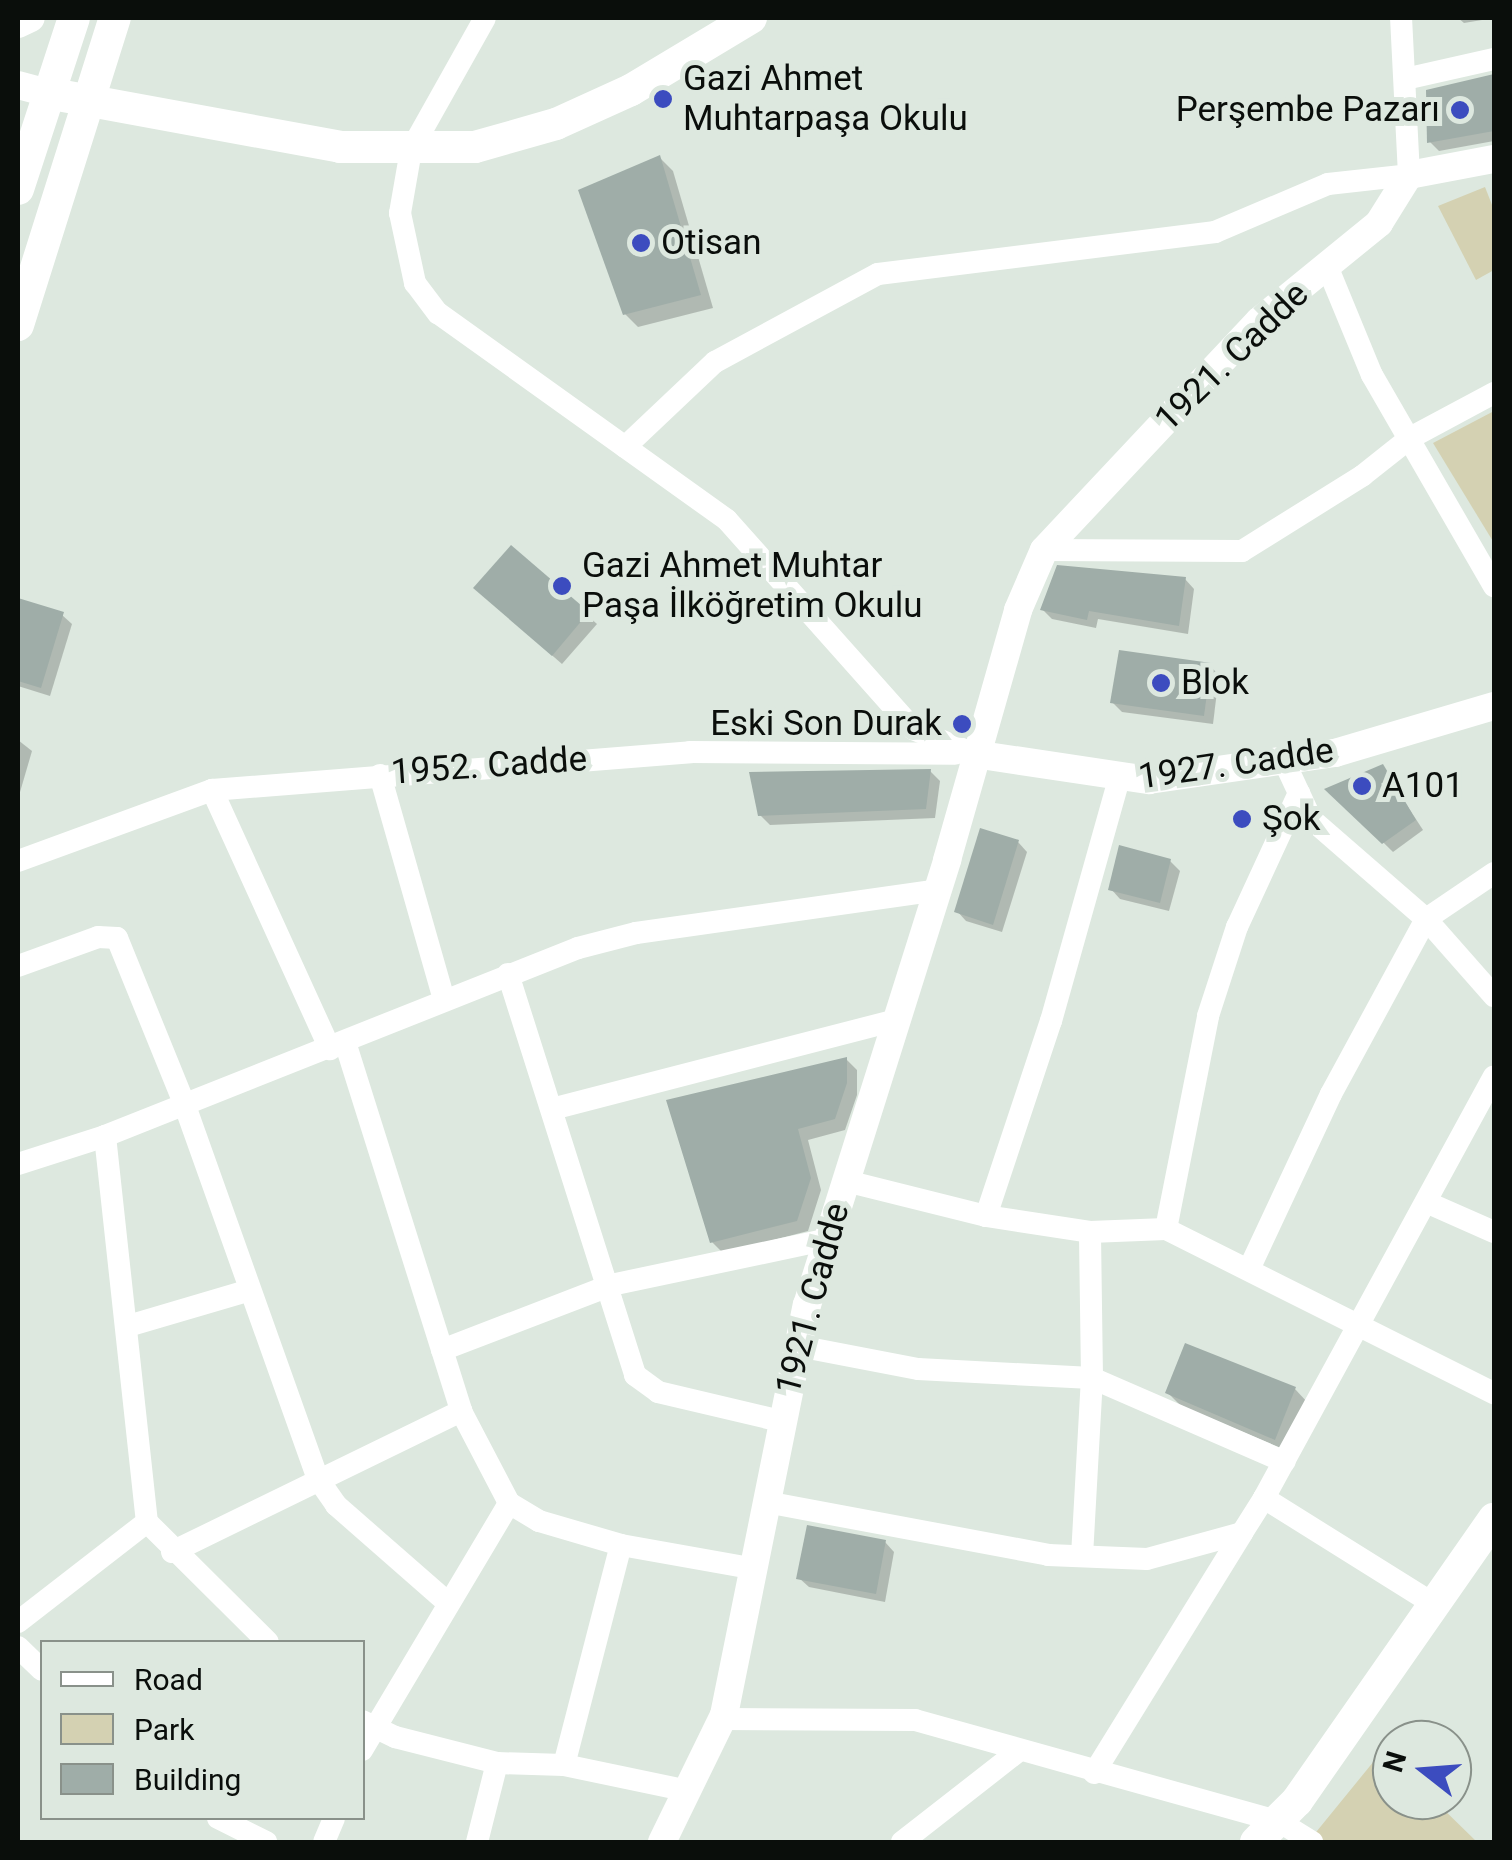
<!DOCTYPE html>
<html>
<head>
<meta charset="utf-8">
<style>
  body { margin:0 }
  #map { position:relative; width:1512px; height:1860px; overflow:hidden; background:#dde8df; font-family:Roboto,sans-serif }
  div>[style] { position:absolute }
  .green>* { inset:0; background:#d4d1b2 }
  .shadow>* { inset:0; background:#0003 }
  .building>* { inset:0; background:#9fada8 }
  .minor>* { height:22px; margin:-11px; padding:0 11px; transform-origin:11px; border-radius:11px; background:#fff }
  .tertiary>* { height:28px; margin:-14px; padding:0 14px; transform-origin:14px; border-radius:14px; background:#fff }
  .secondary>* { height:32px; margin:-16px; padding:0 16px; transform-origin:16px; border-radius:16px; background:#fff }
  .dots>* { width:28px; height:28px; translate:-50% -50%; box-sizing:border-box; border:5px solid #dde8df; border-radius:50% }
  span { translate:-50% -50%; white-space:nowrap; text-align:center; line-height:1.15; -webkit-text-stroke:10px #dde8df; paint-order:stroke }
  .poi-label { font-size:35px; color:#0a0e0b }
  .left { translate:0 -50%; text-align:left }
  .right { translate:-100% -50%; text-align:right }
  .street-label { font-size:35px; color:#0a0e0b }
  .frame { position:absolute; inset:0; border:20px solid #0a0e0b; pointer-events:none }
  .legend { position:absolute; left:40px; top:1640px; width:325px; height:180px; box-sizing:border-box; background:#dde8df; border:2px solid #89918a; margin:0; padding:12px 18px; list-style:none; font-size:30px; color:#0a0e0b }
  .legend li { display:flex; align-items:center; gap:20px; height:50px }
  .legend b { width:50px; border:2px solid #89918a }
  .north { position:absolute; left:1372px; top:1720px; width:100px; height:100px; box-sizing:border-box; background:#dde8df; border:2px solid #89918a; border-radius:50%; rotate:287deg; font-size:28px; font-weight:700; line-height:40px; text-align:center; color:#0a0e0b }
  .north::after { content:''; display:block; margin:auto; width:35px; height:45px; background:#3c4cbf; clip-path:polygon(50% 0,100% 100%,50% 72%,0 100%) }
</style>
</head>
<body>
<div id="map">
  <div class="green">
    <div style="clip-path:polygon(1485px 187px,1494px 210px,1494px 270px,1476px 280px,1438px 206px)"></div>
    <div style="clip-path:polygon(1494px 411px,1494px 543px,1433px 443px)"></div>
    <div style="clip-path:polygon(1383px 1750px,1392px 1759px,1392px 1800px,1434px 1800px,1477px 1842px,1308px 1842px)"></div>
  </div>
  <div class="shadow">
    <div style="clip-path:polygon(1458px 18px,1494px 18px,1464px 23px)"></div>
    <div style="clip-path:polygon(1494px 75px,1494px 141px,1439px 151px,1430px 142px,1429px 92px)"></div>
    <div style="clip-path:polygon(660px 158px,673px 171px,713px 308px,638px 327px,625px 314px)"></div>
    <div style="clip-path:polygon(511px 548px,597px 624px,562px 664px,486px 598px)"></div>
    <div style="clip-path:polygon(1185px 579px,1194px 589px,1188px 634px,1098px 619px,1096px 628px,1052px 619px,1043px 610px)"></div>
    <div style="clip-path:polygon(18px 601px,62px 615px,72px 624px,50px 696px,18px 686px)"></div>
    <div style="clip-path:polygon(1209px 665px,1219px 675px,1213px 724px,1122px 712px,1112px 702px)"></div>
    <div style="clip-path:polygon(18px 740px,32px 751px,18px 799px)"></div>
    <div style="clip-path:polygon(1382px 767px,1423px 830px,1393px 852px,1329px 789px)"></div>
    <div style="clip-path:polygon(930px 771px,940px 781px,935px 818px,770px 825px,760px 815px)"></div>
    <div style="clip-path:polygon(1018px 842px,1027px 852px,1002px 932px,966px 921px,957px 911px)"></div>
    <div style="clip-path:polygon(1170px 861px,1180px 871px,1169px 911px,1120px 899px,1111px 889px)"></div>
    <div style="clip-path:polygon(846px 1059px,857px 1070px,857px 1095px,845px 1130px,808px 1140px,821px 1190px,808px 1231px,723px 1253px,712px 1242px)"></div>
    <div style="clip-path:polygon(1295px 1389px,1308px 1403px,1288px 1451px,1181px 1406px,1168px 1393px)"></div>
    <div style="clip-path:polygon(885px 1542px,894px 1552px,885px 1602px,809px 1587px,799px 1578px)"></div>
  </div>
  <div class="building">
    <div style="clip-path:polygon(1494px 74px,1494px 131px,1427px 143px,1426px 90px)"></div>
    <div style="clip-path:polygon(660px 155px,701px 295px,623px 315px,578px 190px)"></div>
    <div style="clip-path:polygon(511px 545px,589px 612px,552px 656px,473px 588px)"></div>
    <div style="clip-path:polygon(1057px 565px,1186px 577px,1179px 626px,1089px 611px,1087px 620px,1040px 610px)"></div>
    <div style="clip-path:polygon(18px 598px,64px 612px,41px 688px,18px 681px)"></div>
    <div style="clip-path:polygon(1119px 650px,1211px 663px,1204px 716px,1110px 703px)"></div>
    <div style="clip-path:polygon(1383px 764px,1416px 820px,1382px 844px,1324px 789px)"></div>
    <div style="clip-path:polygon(931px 769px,926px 809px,758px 816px,749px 772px)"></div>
    <div style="clip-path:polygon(980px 828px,1019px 840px,993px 925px,954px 912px)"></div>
    <div style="clip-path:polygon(1119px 845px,1171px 859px,1160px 903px,1108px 890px)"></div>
    <div style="clip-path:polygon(847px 1057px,847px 1083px,835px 1119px,798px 1129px,811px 1178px,797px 1221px,710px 1243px,666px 1100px)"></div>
    <div style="clip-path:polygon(1185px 1343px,1296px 1387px,1275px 1440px,1165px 1393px)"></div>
    <div style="clip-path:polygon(807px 1525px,886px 1540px,876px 1594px,796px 1579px)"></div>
  </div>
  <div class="minor">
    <div style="left:485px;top:18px;width:151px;rotate:119.3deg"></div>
    <div style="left:411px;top:150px;width:64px;rotate:99.9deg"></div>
    <div style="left:400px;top:213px;width:72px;rotate:77.9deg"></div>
    <div style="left:415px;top:283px;width:38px;rotate:53deg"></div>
    <div style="left:438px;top:313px;width:355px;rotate:35.6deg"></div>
    <div style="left:727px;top:520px;width:280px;rotate:48.3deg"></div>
    <div style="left:913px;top:729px;width:66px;rotate:22.3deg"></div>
    <div style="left:1405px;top:79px;width:91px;rotate:-12.7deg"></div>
    <div style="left:1327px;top:266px;width:118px;rotate:67.6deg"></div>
    <div style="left:1372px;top:375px;width:244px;rotate:60deg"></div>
    <div style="left:625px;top:447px;width:124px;rotate:-43.4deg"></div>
    <div style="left:715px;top:362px;width:185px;rotate:-28.4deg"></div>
    <div style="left:878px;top:274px;width:340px;rotate:-7.1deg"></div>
    <div style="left:1215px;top:232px;width:123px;rotate:-23deg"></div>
    <div style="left:1328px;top:184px;width:81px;rotate:-6.3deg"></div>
    <div style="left:1409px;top:175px;width:157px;rotate:-92.9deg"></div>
    <div style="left:1044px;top:550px;width:198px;rotate:0.3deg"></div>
    <div style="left:1242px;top:551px;width:142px;rotate:-32deg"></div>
    <div style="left:1362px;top:476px;width:61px;rotate:-38.4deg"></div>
    <div style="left:1410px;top:438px;width:95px;rotate:-28.2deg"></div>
    <div style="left:1285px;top:763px;width:62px;rotate:65.1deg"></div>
    <div style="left:1311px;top:819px;width:152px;rotate:41deg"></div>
    <div style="left:1426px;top:919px;width:103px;rotate:48.6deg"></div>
    <div style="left:380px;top:775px;width:233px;rotate:74.1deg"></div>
    <div style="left:212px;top:790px;width:285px;rotate:65.5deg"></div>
    <div style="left:18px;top:861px;width:207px;rotate:-20.1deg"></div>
    <div style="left:212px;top:790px;width:480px;rotate:-4.5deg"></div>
    <div style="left:690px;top:752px;width:265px;rotate:0.4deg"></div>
    <div style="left:18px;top:966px;width:85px;rotate:-19.9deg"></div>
    <div style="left:98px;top:937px;width:19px;rotate:3deg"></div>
    <div style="left:117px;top:938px;width:178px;rotate:67.9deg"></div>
    <div style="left:184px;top:1103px;width:399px;rotate:70.4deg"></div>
    <div style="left:318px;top:1479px;width:32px;rotate:55deg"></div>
    <div style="left:336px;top:1505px;width:149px;rotate:41.2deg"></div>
    <div style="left:508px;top:974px;width:421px;rotate:72.4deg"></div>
    <div style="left:635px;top:1375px;width:29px;rotate:36deg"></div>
    <div style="left:658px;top:1392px;width:126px;rotate:13.3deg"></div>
    <div style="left:345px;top:1042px;width:387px;rotate:72.5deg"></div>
    <div style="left:461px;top:1411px;width:104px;rotate:62.4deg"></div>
    <div style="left:509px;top:1503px;width:35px;rotate:31deg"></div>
    <div style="left:539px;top:1521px;width:85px;rotate:16.3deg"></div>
    <div style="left:621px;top:1545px;width:137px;rotate:10.1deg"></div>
    <div style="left:552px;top:1109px;width:355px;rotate:-14.5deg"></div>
    <div style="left:105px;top:1136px;width:388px;rotate:83.8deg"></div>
    <div style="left:147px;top:1522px;width:170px;rotate:44.8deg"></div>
    <div style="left:18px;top:1164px;width:91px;rotate:-17.8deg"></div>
    <div style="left:105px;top:1136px;width:509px;rotate:-21.68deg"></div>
    <div style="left:578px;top:948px;width:60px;rotate:-14.5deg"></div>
    <div style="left:636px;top:933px;width:305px;rotate:-8.1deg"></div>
    <div style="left:846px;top:1181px;width:144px;rotate:14deg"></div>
    <div style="left:986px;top:1216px;width:105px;rotate:8.7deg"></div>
    <div style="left:1090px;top:1232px;width:76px;rotate:-2.3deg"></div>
    <div style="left:1166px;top:1229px;width:367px;rotate:26.6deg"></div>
    <div style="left:1426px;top:1202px;width:74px;rotate:23.8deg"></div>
    <div style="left:986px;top:1216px;width:206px;rotate:-71.6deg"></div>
    <div style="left:1051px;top:1021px;width:251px;rotate:-74.3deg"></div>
    <div style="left:1166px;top:1229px;width:217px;rotate:-78.8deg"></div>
    <div style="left:1208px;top:1016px;width:94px;rotate:-72deg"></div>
    <div style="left:1237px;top:927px;width:148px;rotate:-65.2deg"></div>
    <div style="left:1250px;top:1267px;width:191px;rotate:-64.9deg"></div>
    <div style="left:1331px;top:1094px;width:199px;rotate:-61.5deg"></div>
    <div style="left:1426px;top:919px;width:82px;rotate:-34.1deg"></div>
    <div style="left:128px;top:1326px;width:127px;rotate:-16.4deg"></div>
    <div style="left:798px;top:1346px;width:122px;rotate:10.9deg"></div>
    <div style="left:918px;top:1369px;width:174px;rotate:3deg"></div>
    <div style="left:1092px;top:1378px;width:210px;rotate:23.5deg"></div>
    <div style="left:442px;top:1350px;width:181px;rotate:-21deg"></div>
    <div style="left:611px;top:1285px;width:219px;rotate:-11.9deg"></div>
    <div style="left:1264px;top:1498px;width:480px;rotate:-61.4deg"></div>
    <div style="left:766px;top:1502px;width:287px;rotate:10.6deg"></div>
    <div style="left:1048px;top:1555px;width:99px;rotate:2.3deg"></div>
    <div style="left:1147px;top:1559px;width:98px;rotate:-15.3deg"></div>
    <div style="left:1242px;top:1533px;width:41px;rotate:-57.8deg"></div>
    <div style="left:1264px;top:1498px;width:204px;rotate:32deg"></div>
    <div style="left:172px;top:1552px;width:322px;rotate:-26deg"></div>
    <div style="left:1082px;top:1556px;width:178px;rotate:-86.8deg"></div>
    <div style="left:1092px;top:1378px;width:146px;rotate:-90.8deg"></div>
    <div style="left:18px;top:1622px;width:163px;rotate:-37.8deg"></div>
    <div style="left:18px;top:1647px;width:33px;rotate:44deg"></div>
    <div style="left:721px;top:1719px;width:194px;rotate:0.3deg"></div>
    <div style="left:915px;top:1720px;width:379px;rotate:15.6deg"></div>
    <div style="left:1280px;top:1822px;width:38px;rotate:32deg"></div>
    <div style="left:362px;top:1721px;width:37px;rotate:26deg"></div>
    <div style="left:395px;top:1737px;width:105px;rotate:14.3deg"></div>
    <div style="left:497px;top:1763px;width:67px;rotate:1.7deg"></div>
    <div style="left:564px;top:1765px;width:127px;rotate:11.8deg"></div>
    <div style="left:362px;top:1750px;width:287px;rotate:-59.2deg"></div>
    <div style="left:564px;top:1765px;width:227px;rotate:-75.5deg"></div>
    <div style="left:1094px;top:1773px;width:282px;rotate:-58.3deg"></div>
    <div style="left:218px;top:1818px;width:54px;rotate:26.6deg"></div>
    <div style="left:324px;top:1842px;width:26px;rotate:-67deg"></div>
    <div style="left:477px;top:1842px;width:81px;rotate:-75.8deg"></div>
    <div style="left:902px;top:1842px;width:146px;rotate:-38deg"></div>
  </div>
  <div class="tertiary">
    <div style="left:18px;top:24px;width:14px;rotate:-25deg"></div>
    <div style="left:18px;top:85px;width:30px;rotate:15deg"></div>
    <div style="left:974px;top:754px;width:177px;rotate:8.5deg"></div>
    <div style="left:1149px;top:780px;width:188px;rotate:-8.3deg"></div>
    <div style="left:1335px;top:753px;width:166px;rotate:-16.5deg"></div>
    <div style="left:662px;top:1842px;width:141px;rotate:-64deg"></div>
    <div style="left:724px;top:1715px;width:418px;rotate:-78.6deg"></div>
    <div style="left:807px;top:1305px;width:467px;rotate:-72.5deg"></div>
    <div style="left:947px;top:860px;width:260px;rotate:-74.1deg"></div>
    <div style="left:1018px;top:610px;width:65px;rotate:-66.6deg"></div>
    <div style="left:1044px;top:550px;width:314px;rotate:-46.8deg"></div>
    <div style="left:1259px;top:321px;width:155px;rotate:-39.2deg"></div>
    <div style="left:1379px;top:223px;width:57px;rotate:-58deg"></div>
    <div style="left:1409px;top:175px;width:86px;rotate:-10.7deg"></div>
  </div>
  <div class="secondary">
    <div style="left:47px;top:93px;width:298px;rotate:10.4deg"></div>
    <div style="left:340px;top:147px;width:135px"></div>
    <div style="left:475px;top:147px;width:84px;rotate:-15.9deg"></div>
    <div style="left:556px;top:124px;width:82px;rotate:-24.4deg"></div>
    <div style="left:631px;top:90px;width:140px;rotate:-31deg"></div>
    <div style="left:18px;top:189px;width:180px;rotate:-71.9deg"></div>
    <div style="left:18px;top:325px;width:322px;rotate:-72.5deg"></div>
    <div style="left:1256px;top:1842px;width:58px;rotate:-45deg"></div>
    <div style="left:1297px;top:1801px;width:344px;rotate:-55.1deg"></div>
  </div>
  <div class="dots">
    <div style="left:663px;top:99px;background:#3c4cbf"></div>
    <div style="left:1460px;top:110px;background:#3c4cbf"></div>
    <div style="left:641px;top:243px;background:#3c4cbf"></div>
    <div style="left:562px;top:586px;background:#3c4cbf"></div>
    <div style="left:1161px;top:683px;background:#3c4cbf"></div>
    <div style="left:962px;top:724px;background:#3c4cbf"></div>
    <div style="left:1362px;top:786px;background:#3c4cbf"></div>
    <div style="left:1242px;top:819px;background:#3c4cbf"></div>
  </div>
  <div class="poi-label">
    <span class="left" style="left:683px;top:99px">Gazi Ahmet<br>Muhtarpaşa Okulu</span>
    <span class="right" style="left:1440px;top:110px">Perşembe Pazarı</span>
    <span class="left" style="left:661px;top:243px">Otisan</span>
    <span class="left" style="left:582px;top:586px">Gazi Ahmet Muhtar<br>Paşa İlköğretim Okulu</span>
    <span class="left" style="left:1181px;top:683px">Blok</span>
    <span class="right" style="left:942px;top:724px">Eski Son Durak</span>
    <span class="left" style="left:1382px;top:786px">A101</span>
    <span class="left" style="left:1262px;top:819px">Şok</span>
  </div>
  <div class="street-label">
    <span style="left:1232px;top:357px;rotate:-44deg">1921. Cadde</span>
    <span style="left:1236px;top:764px;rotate:-8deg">1927. Cadde</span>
    <span style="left:489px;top:766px;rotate:-4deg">1952. Cadde</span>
    <span style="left:813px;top:1299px;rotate:-75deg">1921. Cadde</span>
  </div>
  <div class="frame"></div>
  <ul class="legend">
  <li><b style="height:12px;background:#fff"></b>Road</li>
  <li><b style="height:28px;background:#d4d1b2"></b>Park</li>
  <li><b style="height:28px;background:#9fada8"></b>Building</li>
  </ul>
  <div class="north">N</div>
</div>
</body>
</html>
